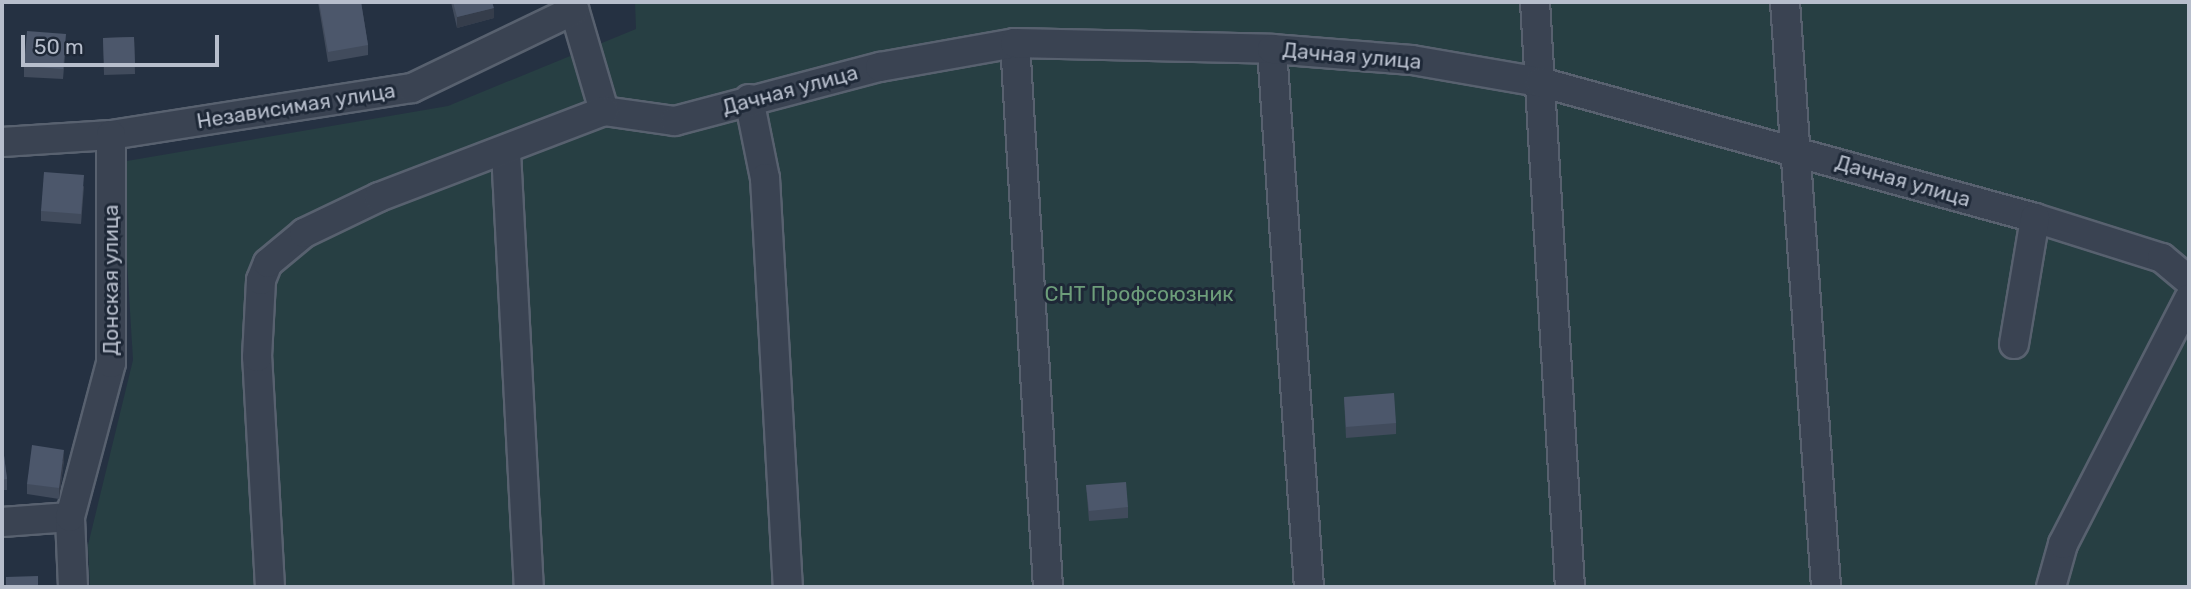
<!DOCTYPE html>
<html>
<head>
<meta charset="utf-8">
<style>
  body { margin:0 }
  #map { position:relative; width:2191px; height:589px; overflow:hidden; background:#253142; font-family:Rubik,sans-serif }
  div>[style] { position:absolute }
  .green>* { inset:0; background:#273f43 }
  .roads { filter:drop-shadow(2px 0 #58616f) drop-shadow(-2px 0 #58616f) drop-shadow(0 2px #58616f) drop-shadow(0 -2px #58616f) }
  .minor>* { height:28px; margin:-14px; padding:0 14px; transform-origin:14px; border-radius:14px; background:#3a4352 }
  .wall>* { inset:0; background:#414b5c }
  .shaded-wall>* { inset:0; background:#353d4b }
  .building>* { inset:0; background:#4c576b }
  span { translate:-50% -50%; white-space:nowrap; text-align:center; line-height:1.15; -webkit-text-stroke:6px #1e2837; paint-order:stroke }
  .street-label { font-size:21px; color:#b7becc }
  .park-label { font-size:21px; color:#6d9d7a }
  .frame { position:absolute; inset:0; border:4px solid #b7becc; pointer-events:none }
  .scale { position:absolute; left:21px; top:35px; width:198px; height:32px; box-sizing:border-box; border:4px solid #b7becc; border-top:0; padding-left:9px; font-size:21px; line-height:24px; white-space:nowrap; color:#b7becc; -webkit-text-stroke:5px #1e2837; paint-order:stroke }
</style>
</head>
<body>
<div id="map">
  <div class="green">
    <div style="clip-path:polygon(635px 2px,2187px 2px,2189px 587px,90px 587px,88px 545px,133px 360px,121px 162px,448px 106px,636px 29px)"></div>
  </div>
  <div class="roads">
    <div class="minor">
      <div style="left:572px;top:2px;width:114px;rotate:73.6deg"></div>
      <div style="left:1535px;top:2px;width:586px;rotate:86.58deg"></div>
      <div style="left:1785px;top:2px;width:586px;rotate:85.99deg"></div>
      <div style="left:1015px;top:43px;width:545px;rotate:86.53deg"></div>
      <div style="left:1272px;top:49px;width:539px;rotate:86.07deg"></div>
      <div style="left:749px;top:99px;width:81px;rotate:78.6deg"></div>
      <div style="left:765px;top:178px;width:410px;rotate:86.8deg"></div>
      <div style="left:604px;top:111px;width:72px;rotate:8deg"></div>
      <div style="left:675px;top:121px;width:212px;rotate:-14.8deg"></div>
      <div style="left:880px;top:67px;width:137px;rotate:-10.1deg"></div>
      <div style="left:1015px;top:43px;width:257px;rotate:1.3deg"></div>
      <div style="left:1272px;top:49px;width:140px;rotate:4.5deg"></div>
      <div style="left:1412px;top:60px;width:130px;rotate:9.8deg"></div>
      <div style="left:1540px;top:82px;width:513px;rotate:15.36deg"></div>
      <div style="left:2035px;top:218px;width:133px;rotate:17.5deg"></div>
      <div style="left:2162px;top:258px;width:35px;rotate:40deg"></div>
      <div style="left:2px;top:142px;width:109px;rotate:-3.7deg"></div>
      <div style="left:111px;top:135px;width:305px;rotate:-8.9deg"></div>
      <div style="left:412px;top:88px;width:180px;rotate:-25.7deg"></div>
      <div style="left:506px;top:152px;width:436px;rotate:87deg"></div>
      <div style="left:2014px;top:344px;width:128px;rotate:-80.5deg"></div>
      <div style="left:2px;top:522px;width:68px;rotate:-4.2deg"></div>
      <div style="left:73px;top:587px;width:70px;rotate:-92.5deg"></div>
      <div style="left:70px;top:517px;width:159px;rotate:-75.1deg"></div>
      <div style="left:111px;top:363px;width:228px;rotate:-90deg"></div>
      <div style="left:270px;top:587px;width:230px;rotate:-93.2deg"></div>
      <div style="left:257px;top:357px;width:77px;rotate:-87deg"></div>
      <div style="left:261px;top:280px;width:18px;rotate:-68deg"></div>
      <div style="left:268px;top:263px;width:47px;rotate:-39.8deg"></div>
      <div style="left:304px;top:233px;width:83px;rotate:-25.6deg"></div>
      <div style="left:379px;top:197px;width:241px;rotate:-20.9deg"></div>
      <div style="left:2051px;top:587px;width:45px;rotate:-74.4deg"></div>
      <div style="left:2063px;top:544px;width:276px;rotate:-62.8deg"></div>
    </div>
  </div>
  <div class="wall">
    <div style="clip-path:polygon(318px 2px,361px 2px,368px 45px,368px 55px,328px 62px)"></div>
    <div style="clip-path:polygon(451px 2px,492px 2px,494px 18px,457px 28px)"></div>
    <div style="clip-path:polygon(134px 37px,135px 74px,104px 75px,103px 38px)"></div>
    <div style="clip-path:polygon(66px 44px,63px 79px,24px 77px,24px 66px)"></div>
    <div style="clip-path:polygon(84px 186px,81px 224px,41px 221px,41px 211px)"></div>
    <div style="clip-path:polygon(1344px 397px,1396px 423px,1396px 434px,1346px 438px)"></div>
    <div style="clip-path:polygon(2px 440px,7px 479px,7px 490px,2px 490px)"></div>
    <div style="clip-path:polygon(64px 460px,59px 499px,27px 494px,27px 484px)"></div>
    <div style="clip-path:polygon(1086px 485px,1128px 507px,1128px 518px,1089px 521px)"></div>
  </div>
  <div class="shaded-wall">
    <div style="clip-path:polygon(494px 8px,494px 18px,457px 28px,457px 17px)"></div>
    <div style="clip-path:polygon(64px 450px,64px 460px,59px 499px,59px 488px)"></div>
  </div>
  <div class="building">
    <div style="clip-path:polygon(319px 2px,361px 2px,368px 45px,328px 52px)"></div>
    <div style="clip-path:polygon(453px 2px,492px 2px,494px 8px,457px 17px)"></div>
    <div style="clip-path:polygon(27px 31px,66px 34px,63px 69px,24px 66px)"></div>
    <div style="clip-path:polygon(134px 37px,135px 64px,104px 64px,103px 38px)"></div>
    <div style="clip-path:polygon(44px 172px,84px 175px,81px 214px,41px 211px)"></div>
    <div style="clip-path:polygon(1394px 393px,1396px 423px,1346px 427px,1344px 397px)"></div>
    <div style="clip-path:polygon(2px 440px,7px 479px,2px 480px)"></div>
    <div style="clip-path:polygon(32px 445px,64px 450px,59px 488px,27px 484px)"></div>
    <div style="clip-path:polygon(1126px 482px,1128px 507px,1089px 511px,1086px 485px)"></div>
    <div style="clip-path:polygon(38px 576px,38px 587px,6px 587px,6px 577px)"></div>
  </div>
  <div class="street-label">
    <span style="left:1352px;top:56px;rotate:5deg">Дачная улица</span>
    <span style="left:790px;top:90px;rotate:-15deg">Дачная улица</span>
    <span style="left:296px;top:106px;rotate:-9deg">Независимая улица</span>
    <span style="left:1903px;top:181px;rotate:16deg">Дачная улица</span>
    <span style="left:111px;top:280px;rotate:-90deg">Донская улица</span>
  </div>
  <div class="park-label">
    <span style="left:1139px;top:294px">СНТ Профсоюзник</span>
  </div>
  <div class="frame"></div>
  <div class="scale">50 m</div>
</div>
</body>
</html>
